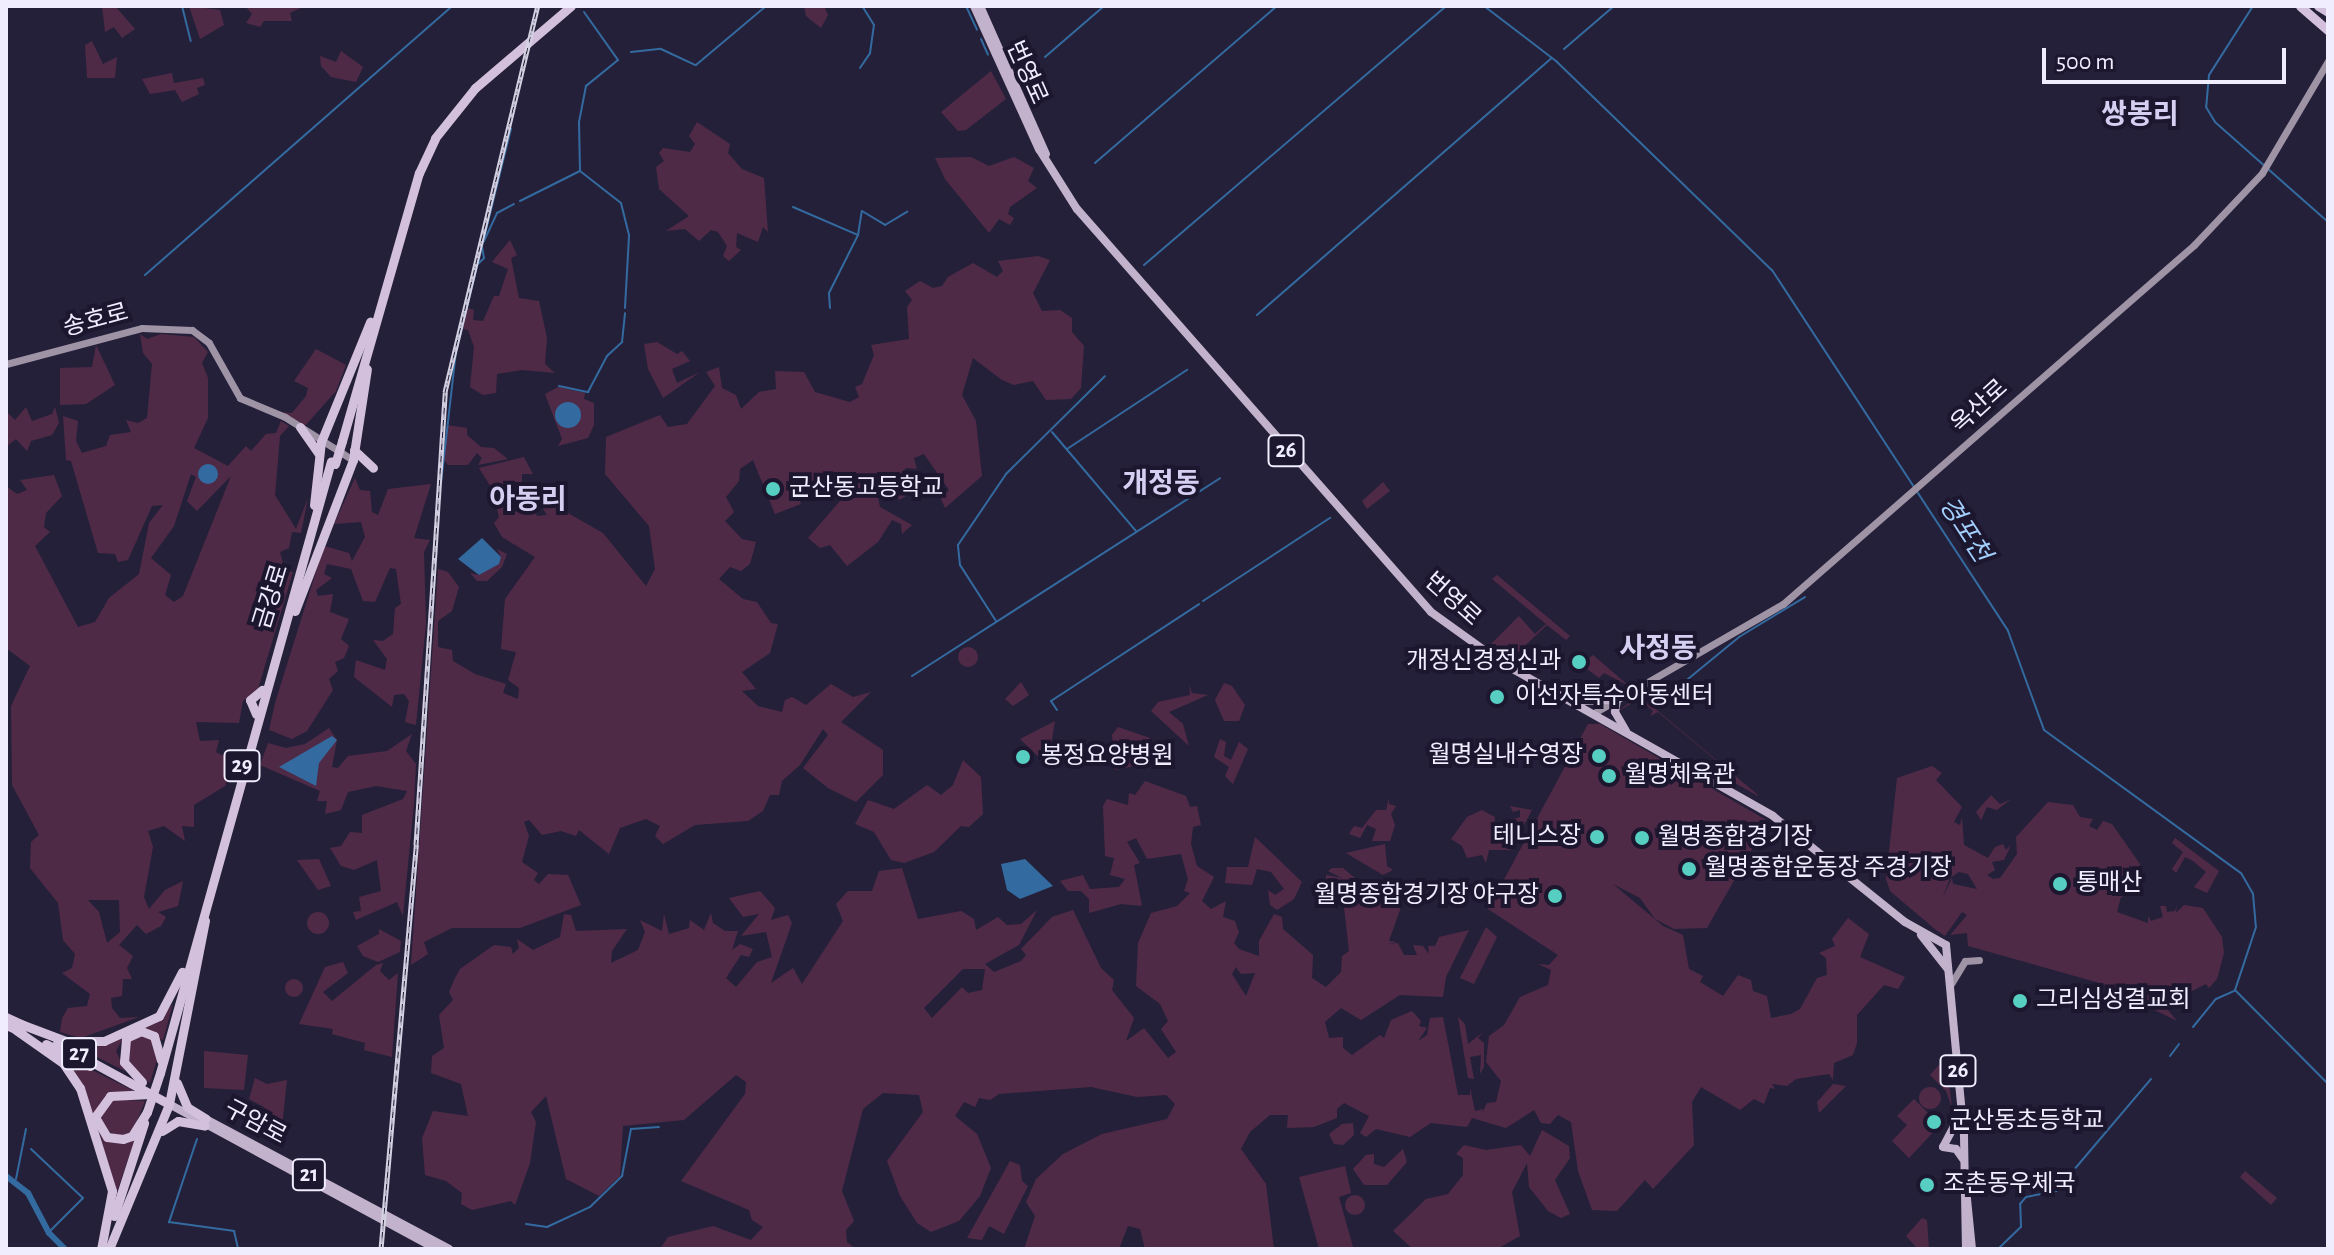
<!DOCTYPE html>
<html>
<head>
<meta charset="utf-8">
<style>
  body { margin:0 }
  #map { position:relative; width:2334px; height:1255px; overflow:hidden; background:#252039; font-family:"Alegreya Sans","Noto Sans KR",sans-serif }
  div>[style] { position:absolute }
  .green>* { inset:0; background:#4f2a47 }
  .round { border-radius:50% }
  .water>* { inset:0; background:#336a9f }
  .stream>* { height:2px; margin:-1px; padding:0 1px; transform-origin:1px; border-radius:1px; background:#336a9f }
  .river>* { height:6px; margin:-3px; padding:0 3px; transform-origin:3px; border-radius:3px; background:#336a9f }
  .secondary>* { height:7px; margin:-3.5px; padding:0 3.5px; transform-origin:3.5px; border-radius:3.5px; background:#9f93a6 }
  .primary>* { height:8px; margin:-4px; padding:0 4px; transform-origin:4px; border-radius:4px; background:#c2b2cb }
  .trunk>* { height:9px; margin:-4.5px; padding:0 4.5px; transform-origin:4.5px; border-radius:4.5px; background:#d2c0dc }
  .rail>* { height:5px; margin-top:-2.5px; transform-origin:0; background:repeating-linear-gradient(90deg,#1c162f 0 6px,#d4d1e3 0 12px); box-sizing:border-box; border-block:2px solid #d4d1e3 }
  .trunk-bridge>* { height:9px; margin:-4.5px; padding:0 4.5px; transform-origin:4.5px; border-radius:4.5px; background:#d2c0dc }
  .dots>* { width:22px; height:22px; translate:-50% -50%; box-sizing:border-box; border:4px solid #1c162f; border-radius:50% }
  span { translate:-50% -50%; white-space:nowrap; text-align:center; line-height:1.15; -webkit-text-stroke:8px #1c162f; paint-order:stroke }
  .shield-label span { padding:2px 6px; background:#1c162f; border:2px solid; border-radius:6px; -webkit-text-stroke-width:0 }
  .shield-label { font-size:22px; color:#efedfe; font-weight:700 }
  .street-label { font-size:24px; color:#efedfe }
  .poi-label { font-size:24px; color:#efedfe }
  .left { translate:0 -50%; text-align:left }
  .right { translate:-100% -50%; text-align:right }
  .water-label { font-size:26px; color:#a3cffd; font-style:italic }
  .quarter-label { font-size:28px; color:#d5d0f2; font-weight:700 }
  .frame { position:absolute; inset:0; border:8px solid #efedfe; pointer-events:none }
  .scale { position:absolute; left:2042px; top:48px; width:244px; height:36px; box-sizing:border-box; border:4px solid #efedfe; border-top:0; padding-left:10px; font-size:24px; line-height:28px; white-space:nowrap; color:#efedfe; -webkit-text-stroke:6px #1c162f; paint-order:stroke }
</style>
</head>
<body>
<div id="map">
  <div class="green">
    <div style="clip-path:polygon(102px 6px,115px 6px,135px 29px,122px 38px,114px 27px,105px 32px)"></div>
    <div style="clip-path:polygon(189px 6px,220px 10px,224px 25px,200px 39px)"></div>
    <div style="clip-path:polygon(245px 6px,305px 6px,290px 13px,292px 21px,264px 21px,260px 27px,246px 23px,252px 14px)"></div>
    <div style="clip-path:polygon(804px 6px,824px 6px,828px 15px,821px 28px,806px 16px)"></div>
    <div style="clip-path:polygon(92px 41px,103px 64px,117px 57px,115px 78px,87px 78px,85px 45px)"></div>
    <div style="clip-path:polygon(341px 51px,363px 67px,356px 82px,331px 77px,321px 66px,320px 56px,336px 62px)"></div>
    <div style="clip-path:polygon(991px 71px,1006px 99px,966px 130px,958px 131px,941px 112px)"></div>
    <div style="clip-path:polygon(172px 73px,174px 83px,203px 78px,205px 85px,197px 88px,199px 94px,182px 102px,175px 90px,150px 94px,142px 79px)"></div>
    <div style="clip-path:polygon(697px 122px,730px 144px,728px 153px,742px 169px,764px 178px,768px 232px,763px 227px,758px 242px,737px 233px,736px 247px,741px 250px,729px 261px,723px 256px,727px 246px,718px 232px,711px 230px,699px 241px,685px 229px,666px 231px,689px 216px,659px 189px,656px 167px,664px 161px,659px 153px,663px 148px,690px 152px,695px 144px,689px 136px)"></div>
    <div style="clip-path:polygon(971px 157px,989px 166px,1014px 157px,1034px 168px,1028px 181px,1037px 188px,1010px 207px,1008px 214px,1014px 218px,1010px 225px,999px 219px,989px 233px,945px 179px,935px 158px)"></div>
    <div style="clip-path:polygon(510px 240px,517px 255px,511px 258px,519px 298px,539px 301px,547px 338px,545px 364px,555px 373px,522px 370px,497px 374px,496px 393px,483px 395px,470px 387px,474px 347px,468px 330px,463px 329px,467px 308px,474px 310px,473px 320px,483px 321px,494px 296px,499px 296px,508px 269px,492px 262px)"></div>
    <div style="clip-path:polygon(1038px 256px,1050px 260px,1033px 293px,1042px 311px,1060px 310px,1072px 318px,1072px 332px,1084px 346px,1081px 388px,1071px 399px,1046px 400px,1033px 381px,1014px 385px,1002px 380px,973px 358px,962px 395px,976px 421px,982px 476px,945px 508px,941px 499px,949px 490px,924px 454px,914px 458px,917px 469px,906px 468px,894px 481px,906px 496px,899px 500px,896px 494px,877px 492px,880px 507px,912px 525px,902px 534px,901px 524px,892px 520px,878px 542px,847px 566px,830px 545px,820px 548px,808px 538px,852px 487px,840px 480px,836px 489px,824px 481px,828px 472px,808px 491px,789px 471px,801px 504px,775px 514px,753px 460px,740px 469px,739px 481px,726px 497px,734px 512px,725px 521px,742px 539px,756px 542px,750px 564px,741px 571px,730px 567px,719px 579px,743px 599px,757px 602px,771px 623px,778px 624px,770px 653px,742px 672px,756px 689px,742px 691px,758px 706px,782px 712px,785px 700px,792px 697px,806px 705px,831px 684px,853px 697px,871px 692px,841px 722px,883px 750px,883px 775px,856px 802px,828px 788px,803px 768px,828px 735px,823px 729px,800px 765px,782px 781px,779px 795px,770px 795px,763px 811px,748px 821px,695px 825px,663px 844px,655px 836px,660px 826px,646px 819px,620px 828px,609px 854px,579px 830px,576px 836px,561px 831px,542px 835px,529px 820px,524px 822px,529px 836px,522px 862px,538px 873px,534px 880px,539px 884px,548px 874px,568px 875px,581px 905px,520px 928px,452px 928px,424px 942px,428px 954px,411px 965px,438px 569px,448px 572px,459px 587px,452px 611px,438px 621px,438px 647px,452px 650px,453px 661px,475px 674px,506px 684px,503px 693px,518px 699px,519px 688px,508px 680px,516px 652px,501px 649px,505px 599px,535px 557px,502px 537px,494px 523px,499px 517px,496px 505px,504px 506px,509px 516px,510px 510px,522px 513px,532px 503px,537px 516px,547px 515px,537px 499px,529px 501px,519px 492px,507px 501px,498px 484px,491px 487px,479px 468px,524px 457px,533px 474px,522px 474px,522px 487px,603px 533px,646px 586px,655px 569px,649px 526px,605px 474px,606px 437px,660px 415px,668px 427px,687px 424px,715px 386px,706px 372px,719px 367px,722px 388px,736px 395px,741px 409px,759px 392px,776px 389px,775px 371px,804px 372px,815px 392px,850px 402px,859px 397px,855px 387px,862px 384px,874px 355px,871px 345px,909px 339px,907px 307px,912px 300px,905px 291px,920px 281px,933px 288px,942px 286px,948px 277px,973px 263px,997px 277px,1003px 271px,998px 261px)"></div>
    <div style="clip-path:polygon(evenodd,140px 334px,147px 339px,161px 334px,194px 337px,208px 352px,202px 363px,208px 378px,208px 418px,194px 448px,228px 466px,246px 446px,251px 451px,266px 434px,276px 433px,281px 421px,289px 426px,280px 436px,275px 495px,296px 529px,308px 498px,301px 533px,292px 532px,289px 548px,280px 552px,285px 570px,293px 572px,258px 689px,243px 701px,239px 723px,196px 722px,200px 741px,219px 740px,216px 752px,234px 762px,225px 786px,194px 805px,194px 827px,182px 826px,185px 841px,164px 826px,148px 831px,153px 847px,144px 897px,149px 909px,165px 890px,183px 881px,178px 906px,158px 912px,166px 917px,161px 926px,146px 934px,137px 925px,119px 945px,133px 956px,127px 968px,132px 979px,123px 979px,122px 996px,111px 998px,112px 1008px,120px 1018px,139px 1017px,81px 1038px,60px 1032px,62px 1018px,68px 1008px,87px 1006px,90px 994px,62px 973px,72px 968px,75px 954px,63px 940px,58px 903px,30px 868px,31px 842px,39px 835px,12px 785px,11px 706px,30px 666px,6px 648px,6px 486px,17px 494px,27px 490px,20px 480px,54px 475px,62px 496px,46px 513px,44px 527px,50px 532px,35px 546px,78px 627px,95px 622px,109px 598px,139px 574px,149px 523px,163px 505px,152px 506px,128px 560px,118px 562px,115px 554px,98px 553px,71px 461px,66px 460px,63px 416px,78px 421px,76px 441px,82px 453px,106px 446px,110px 435px,131px 432px,126px 420px,138px 423px,147px 418px,152px 364px,143px 353px,140px 334px,191px 474px,196px 477px,187px 501px,197px 511px,231px 476px,183px 596px,174px 602px,165px 595px,171px 575px,151px 558px,174px 526px,191px 474px,140px 334px,88px 900px,119px 900px,120px 932px,107px 943px,99px 912px,88px 900px)"></div>
    <div style="clip-path:polygon(657px 342px,677px 354px,682px 351px,690px 361px,672px 369px,677px 383px,700px 372px,663px 398px,648px 369px,644px 344px)"></div>
    <div style="clip-path:polygon(96px 345px,115px 385px,86px 404px,60px 405px,60px 368px,92px 367px)"></div>
    <div style="clip-path:polygon(316px 349px,346px 365px,336px 391px,304px 427px,277px 412px,292px 413px,306px 396px,308px 388px,294px 381px)"></div>
    <div style="clip-path:polygon(558px 387px,585px 393px,584px 399px,594px 403px,594px 425px,588px 438px,558px 446px,562px 439px,545px 394px)"></div>
    <div style="clip-path:polygon(26px 407px,32px 421px,52px 414px,55px 407px,59px 423px,52px 435px,31px 441px,27px 451px,16px 439px,6px 447px,6px 411px,15px 420px)"></div>
    <div style="clip-path:polygon(447px 425px,467px 428px,467px 435px,481px 447px,494px 448px,508px 459px,478px 465px,482px 458px,477px 453px,468px 465px,448px 465px,444px 460px)"></div>
    <div style="clip-path:polygon(355px 478px,360px 490px,370px 491px,372px 512px,378px 515px,388px 489px,431px 484px,414px 538px,430px 540px,424px 552px,426px 623px,416px 725px,405px 722px,409px 701px,404px 694px,394px 695px,392px 707px,354px 677px,356px 660px,385px 670px,387px 659px,373px 640px,383px 641px,393px 634px,395px 608px,401px 604px,396px 569px,390px 568px,375px 602px,363px 601px,351px 569px,327px 564px,324px 574px,332px 578px,316px 590px,318px 596px,333px 594px,330px 612px,349px 619px,341px 639px,349px 646px,344px 658px,335px 662px,338px 671px,329px 679px,333px 690px,307px 731px,292px 739px,269px 730px,275px 703px,324px 546px,349px 553px,352px 561px,365px 537px,361px 522px,334px 524px)"></div>
    <div style="clip-path:polygon(1383px 482px,1390px 491px,1367px 509px,1362px 501px)"></div>
    <div style="clip-path:polygon(497px 549px,507px 554px,502px 567px,487px 581px,477px 581px,470px 573px,479px 575px,501px 557px)"></div>
    <div style="clip-path:polygon(1497px 575px,1570px 636px,1566px 640px,1547px 625px,1515px 655px,1525px 661px,1523px 665px,1489px 646px,1519px 616px,1535px 634px,1546px 624px,1492px 579px)"></div>
    <div class="round" style="left:958px;top:647px;width:20px;height:20px"></div>
    <div style="clip-path:polygon(1593px 655px,1629px 686px,1604px 673px,1599px 678px,1587px 669px,1583px 663px)"></div>
    <div style="clip-path:polygon(1021px 682px,1029px 695px,1013px 706px,1005px 699px)"></div>
    <div style="clip-path:polygon(1224px 683px,1232px 686px,1245px 705px,1239px 721px,1224px 721px,1215px 700px)"></div>
    <div style="clip-path:polygon(1189px 685px,1192px 693px,1208px 695px,1169px 712px,1183px 724px,1189px 746px,1151px 711px,1158px 702px,1190px 695px)"></div>
    <div style="clip-path:polygon(1639px 695px,1758px 795px,1758px 796px,1703px 765px,1721px 774px,1725px 768px,1658px 712px,1650px 716px,1653px 711px,1639px 699px,1617px 712px)"></div>
    <div style="clip-path:polygon(1055px 721px,1049px 757px,1041px 759px,1020px 739px)"></div>
    <div style="clip-path:polygon(evenodd,1588px 724px,1600px 724px,1768px 821px,1707px 928px,1674px 929px,1655px 919px,1640px 898px,1613px 884px,1663px 926px,1683px 935px,1689px 969px,1703px 976px,1700px 982px,1723px 996px,1738px 975px,1751px 980px,1753px 991px,1767px 996px,1771px 1018px,1791px 1014px,1800px 1009px,1817px 978px,1827px 975px,1826px 958px,1819px 953px,1835px 946px,1832px 939px,1848px 918px,1869px 934px,1860px 957px,1905px 977px,1898px 989px,1884px 985px,1857px 1015px,1857px 1043px,1853px 1055px,1834px 1063px,1833px 1080px,1829px 1074px,1796px 1079px,1787px 1086px,1772px 1084px,1775px 1089px,1770px 1088px,1764px 1104px,1754px 1099px,1740px 1110px,1701px 1087px,1692px 1102px,1694px 1145px,1653px 1189px,1645px 1180px,1617px 1211px,1592px 1210px,1578px 1171px,1571px 1122px,1558px 1115px,1550px 1124px,1541px 1123px,1534px 1110px,1506px 1128px,1472px 1118px,1467px 1127px,1431px 1123px,1410px 1137px,1376px 1129px,1366px 1137px,1360px 1133px,1369px 1116px,1344px 1103px,1337px 1109px,1337px 1118px,1314px 1127px,1287px 1128px,1288px 1115px,1270px 1115px,1250px 1132px,1241px 1149px,1266px 1184px,1274px 1249px,1145px 1249px,1140px 1229px,1128px 1226px,1119px 1249px,1024px 1249px,1035px 1216px,1026px 1202px,1036px 1179px,1063px 1154px,1102px 1134px,1167px 1119px,1175px 1104px,1166px 1095px,1137px 1097px,1091px 1087px,999px 1094px,990px 1100px,979px 1098px,975px 1107px,964px 1102px,955px 1116px,977px 1134px,991px 1168px,980px 1196px,959px 1221px,931px 1232px,917px 1223px,900px 1196px,887px 1161px,923px 1112px,919px 1095px,883px 1093px,863px 1109px,842px 1191px,854px 1221px,846px 1230px,847px 1242px,856px 1249px,660px 1249px,668px 1237px,713px 1226px,751px 1240px,763px 1227px,752px 1220px,749px 1210px,681px 1181px,745px 1094px,746px 1082px,736px 1075px,684px 1120px,623px 1126px,620px 1176px,599px 1196px,566px 1179px,546px 1096px,531px 1112px,536px 1122px,530px 1163px,515px 1205px,511px 1201px,472px 1210px,461px 1204px,462px 1193px,446px 1181px,425px 1175px,422px 1138px,433px 1111px,468px 1116px,461px 1084px,431px 1073px,432px 1056px,444px 1048px,439px 1015px,453px 1000px,449px 992px,454px 980px,460px 969px,494px 945px,511px 947px,513px 954px,519px 948px,517px 939px,533px 950px,560px 937px,564px 914px,571px 915px,576px 931px,627px 929px,612px 951px,611px 963px,638px 950px,645px 932px,640px 920px,662px 931px,664px 914px,669px 934px,689px 928px,690px 920px,704px 930px,711px 913px,713px 923px,725px 931px,738px 931px,732px 950px,740px 944px,753px 949px,749px 957px,741px 955px,726px 978px,736px 987px,757px 962px,772px 957px,766px 932px,741px 936px,759px 914px,743px 917px,729px 898px,760px 891px,775px 908px,771px 920px,788px 915px,792px 923px,771px 983px,793px 968px,802px 984px,843px 921px,836px 904px,848px 891px,872px 891px,879px 871px,902px 868px,918px 919px,961px 911px,974px 919px,976px 930px,998px 917px,1007px 925px,1021px 924px,1037px 910px,1019px 945px,985px 964px,994px 972px,1021px 961px,1026px 955px,1021px 949px,1052px 917px,1073px 910px,1101px 968px,1114px 980px,1112px 990px,1134px 1018px,1126px 1041px,1144px 1028px,1168px 1058px,1176px 1052px,1161px 1029px,1168px 1021px,1160px 1004px,1136px 986px,1138px 943px,1151px 913px,1177px 906px,1190px 893px,1184px 891px,1188px 879px,1181px 854px,1147px 859px,1136px 838px,1127px 842px,1140px 863px,1134px 865px,1142px 906px,1121px 904px,1089px 913px,1089px 899px,1081px 891px,1068px 891px,1060px 881px,1083px 875px,1090px 889px,1119px 887px,1125px 879px,1110px 875px,1114px 858px,1105px 856px,1103px 806px,1107px 799px,1128px 805px,1129px 793px,1135px 795px,1145px 781px,1186px 796px,1190px 807px,1197px 806px,1201px 825px,1193px 827px,1191px 844px,1197px 866px,1214px 877px,1202px 901px,1211px 909px,1226px 901px,1223px 917px,1235px 921px,1239px 932px,1234px 943px,1239px 949px,1259px 956px,1259px 941px,1274px 914px,1282px 917px,1283px 929px,1313px 955px,1312px 978px,1326px 987px,1341px 972px,1342px 956px,1349px 951px,1342px 890px,1326px 887px,1326px 875px,1342px 878px,1328px 871px,1332px 868px,1343px 868px,1372px 892px,1398px 901px,1401px 907px,1389px 941px,1397px 942px,1388px 944px,1398px 943px,1404px 955px,1417px 955px,1413px 945px,1423px 946px,1429px 954px,1428px 946px,1435px 946px,1439px 937px,1469px 930px,1446px 977px,1443px 997px,1400px 995px,1361px 1020px,1341px 1008px,1325px 1022px,1329px 1038px,1343px 1037px,1343px 1048px,1352px 1055px,1380px 1035px,1384px 1038px,1391px 1020px,1412px 1011px,1421px 1021px,1419px 1026px,1427px 1028px,1418px 1041px,1427px 1035px,1430px 1018px,1443px 1017px,1458px 1095px,1470px 1095px,1470px 1088px,1475px 1111px,1483px 1109px,1482px 1113px,1487px 1103px,1496px 1102px,1501px 1081px,1486px 1062px,1489px 1036px,1504px 1025px,1520px 997px,1548px 985px,1551px 970px,1538px 964px,1549px 965px,1558px 955px,1488px 909px,1588px 724px,1236px 967px,1241px 974px,1255px 973px,1246px 996px,1232px 974px,1236px 967px,1588px 724px,963px 969px,985px 969px,982px 990px,968px 993px,962px 987px,932px 1018px,924px 1008px,963px 969px)"></div>
    <div style="clip-path:polygon(1118px 727px,1150px 738px,1140px 765px,1115px 770px,1112px 735px)"></div>
    <div style="clip-path:polygon(329px 728px,337px 740px,332px 767px,338px 768px,348px 756px,387px 751px,412px 734px,406px 751px,416px 764px,414px 803px,403px 916px,397px 902px,356px 920px,353px 912px,361px 911px,359px 897px,381px 891px,377px 860px,354px 870px,341px 866px,330px 848px,341px 846px,350px 832px,362px 833px,362px 815px,403px 799px,407px 791px,376px 786px,348px 792px,341px 810px,325px 814px,327px 801px,317px 801px,320px 791px,260px 765px,268px 743px,286px 748px,305px 744px)"></div>
    <div style="clip-path:polygon(1220px 739px,1226px 742px,1224px 756px,1231px 760px,1239px 742px,1248px 749px,1233px 784px,1225px 776px,1229px 767px,1214px 757px)"></div>
    <div style="clip-path:polygon(963px 760px,981px 777px,983px 814px,969px 827px,961px 826px,934px 852px,904px 863px,891px 860px,874px 832px,855px 824px,868px 800px,894px 809px,927px 785px,941px 795px,953px 785px)"></div>
    <div style="clip-path:polygon(evenodd,1932px 766px,1942px 773px,1936px 780px,1962px 807px,1954px 822px,1960px 825px,1962px 817px,1964px 845px,1988px 858px,1995px 847px,2003px 844px,2006px 850px,2011px 845px,2004px 860px,1992px 862px,1995px 870px,1987px 875px,1993px 879px,2000px 878px,2017px 854px,2016px 837px,2048px 802px,2073px 805px,2080px 817px,2093px 819px,2089px 826px,2097px 830px,2103px 821px,2112px 824px,2140px 864px,2138px 870px,2129px 865px,2131px 878px,2121px 894px,2127px 895px,2121px 897px,2117px 912px,2148px 923px,2148px 916px,2151px 921px,2163px 917px,2160px 906px,2166px 906px,2167px 912px,2175px 911px,2177px 905px,2176px 913px,2184px 905px,2203px 908px,2222px 937px,2224px 953px,2217px 979px,2209px 988px,2206px 984px,2164px 1005px,2177px 1021px,2103px 984px,1968px 946px,1967px 933px,1950px 935px,1967px 915px,1962px 912px,1945px 936px,1936px 930px,1890px 891px,1886px 879px,1897px 778px,1932px 766px,1959px 872px,1968px 874px,1977px 889px,1953px 884px,1952px 878px,1942px 899px,1950px 878px,1959px 872px)"></div>
    <div style="clip-path:polygon(1991px 795px,2000px 804px,2011px 799px,1997px 810px,1987px 807px,1981px 820px,1976px 812px)"></div>
    <div style="clip-path:polygon(1389px 798px,1389px 804px,1396px 806px,1391px 814px,1395px 825px,1390px 841px,1372px 841px,1376px 829px,1367px 825px,1360px 838px,1349px 834px,1354px 826px,1362px 828px,1376px 810px,1386px 810px)"></div>
    <div style="clip-path:polygon(1510px 806px,1532px 810px,1524px 825px,1517px 827px,1520px 834px,1510px 850px,1489px 850px,1486px 863px,1482px 855px,1467px 858px,1462px 846px,1451px 839px,1467px 817px,1482px 810px,1495px 817px,1494px 825px,1520px 817px,1520px 810px,1513px 812px)"></div>
    <div style="clip-path:polygon(1255px 837px,1302px 882px,1294px 899px,1277px 910px,1270px 905px,1268px 890px,1275px 895px,1284px 889px,1271px 872px,1257px 869px,1252px 885px,1225px 883px,1227px 867px,1248px 867px)"></div>
    <div style="clip-path:polygon(2175px 838px,2219px 871px,2207px 893px,2194px 887px,2206px 872px,2193px 861px,2185px 857px,2176px 873px,2172px 869px,2183px 852px,2172px 843px)"></div>
    <div style="clip-path:polygon(1385px 844px,1387px 866px,1393px 870px,1383px 875px,1346px 853px)"></div>
    <div style="clip-path:polygon(319px 859px,331px 886px,318px 890px,297px 860px)"></div>
    <div class="round" style="left:307px;top:912px;width:22px;height:22px"></div>
    <div style="clip-path:polygon(1486px 927px,1497px 937px,1474px 984px,1460px 978px)"></div>
    <div style="clip-path:polygon(379px 929px,401px 941px,400px 952px,378px 962px,363px 956px,357px 946px,379px 934px)"></div>
    <div style="clip-path:polygon(343px 962px,348px 973px,323px 992px,332px 1001px,376px 965px,383px 963px,380px 971px,389px 980px,398px 973px,392px 1057px,364px 1050px,365px 1043px,332px 1034px,333px 1029px,299px 1024px,325px 967px)"></div>
    <div class="round" style="left:285px;top:979px;width:18px;height:18px"></div>
    <div style="clip-path:polygon(173px 1004px,163px 1040px,138px 1029px,166px 1012px)"></div>
    <div style="clip-path:polygon(1458px 1017px,1465px 1024px,1468px 1044px,1483px 1032px,1478px 1038px,1484px 1043px,1484px 1067px,1480px 1074px,1481px 1055px,1470px 1057px,1474px 1079px,1468px 1078px)"></div>
    <div style="clip-path:polygon(134px 1034px,152px 1037px,158px 1056px,150px 1083px,127px 1065px,129px 1038px)"></div>
    <div style="clip-path:polygon(125px 1035px,116px 1051px,125px 1071px,77px 1047px)"></div>
    <div style="clip-path:polygon(54px 1051px,134px 1091px,107px 1095px,93px 1115px)"></div>
    <div style="clip-path:polygon(204px 1051px,248px 1055px,244px 1090px,204px 1088px)"></div>
    <div style="clip-path:polygon(1946px 1057px,1952px 1108px,1946px 1091px,1930px 1075px)"></div>
    <div style="clip-path:polygon(255px 1078px,267px 1084px,287px 1080px,281px 1136px,261px 1123px,264px 1107px,249px 1099px)"></div>
    <div style="clip-path:polygon(1833px 1084px,1846px 1086px,1819px 1113px,1817px 1102px)"></div>
    <div class="round" style="left:1919px;top:1087px;width:22px;height:22px"></div>
    <div style="clip-path:polygon(111px 1099px,145px 1101px,132px 1133px,120px 1137px,102px 1128px,100px 1114px)"></div>
    <div style="clip-path:polygon(1914px 1099px,1940px 1125px,1909px 1158px,1892px 1141px,1907px 1125px,1897px 1116px)"></div>
    <div style="clip-path:polygon(1353px 1123px,1354px 1135px,1343px 1145px,1334px 1144px,1329px 1134px,1342px 1124px)"></div>
    <div style="clip-path:polygon(1542px 1130px,1569px 1146px,1570px 1158px,1555px 1180px,1570px 1214px,1561px 1218px,1548px 1211px,1529px 1187px,1527px 1163px,1512px 1192px,1520px 1236px,1497px 1249px,1413px 1249px,1393px 1231px,1426px 1199px,1448px 1194px,1463px 1175px,1463px 1158px,1456px 1154px,1464px 1145px,1486px 1150px,1521px 1145px,1530px 1156px)"></div>
    <div style="clip-path:polygon(137px 1134px,116px 1194px,100px 1135px,110px 1140px)"></div>
    <div style="clip-path:polygon(1403px 1149px,1407px 1162px,1387px 1185px,1364px 1185px,1353px 1169px,1366px 1155px,1374px 1154px,1374px 1164px,1384px 1167px)"></div>
    <div style="clip-path:polygon(1010px 1161px,1020px 1165px,1022px 1181px,1028px 1186px,1004px 1234px,989px 1226px,982px 1240px,967px 1238px)"></div>
    <div style="clip-path:polygon(1345px 1166px,1351px 1193px,1339px 1197px,1353px 1247px,1319px 1249px,1299px 1177px)"></div>
    <div style="clip-path:polygon(2245px 1171px,2277px 1198px,2271px 1205px,2240px 1177px)"></div>
    <div class="round" style="left:1345px;top:1195px;width:20px;height:20px"></div>
    <div style="clip-path:polygon(1922px 1218px,1927px 1220px,1929px 1249px,1918px 1249px,1906px 1236px)"></div>
  </div>
  <div class="water">
    <div class="round" style="left:555px;top:402px;width:26px;height:26px"></div>
    <div class="round" style="left:198px;top:464px;width:20px;height:20px"></div>
    <div style="clip-path:polygon(482px 538px,501px 557px,499px 564px,479px 575px,458px 559px)"></div>
    <div style="clip-path:polygon(332px 736px,337px 740px,319px 763px,316px 786px,279px 767px)"></div>
    <div style="clip-path:polygon(1025px 859px,1053px 886px,1020px 899px,1007px 890px,1001px 864px)"></div>
  </div>
  <div class="stream">
    <div style="left:182px;top:6px;width:36px;rotate:76deg"></div>
    <div style="left:966px;top:6px;width:26px;rotate:65deg"></div>
    <div style="left:1484px;top:6px;width:91px;rotate:37.4deg"></div>
    <div style="left:1556px;top:61px;width:301px;rotate:44.1deg"></div>
    <div style="left:1772px;top:270px;width:431px;rotate:56.8deg"></div>
    <div style="left:2008px;top:631px;width:105px;rotate:70deg"></div>
    <div style="left:2044px;top:730px;width:243px;rotate:36deg"></div>
    <div style="left:2241px;top:873px;width:24px;rotate:60deg"></div>
    <div style="left:2253px;top:894px;width:33px;rotate:85deg"></div>
    <div style="left:2256px;top:927px;width:66px;rotate:108.4deg"></div>
    <div style="left:2235px;top:990px;width:132px;rotate:45.3deg"></div>
    <div style="left:2253px;top:6px;width:82px;rotate:122.5deg"></div>
    <div style="left:2209px;top:75px;width:32px;rotate:95deg"></div>
    <div style="left:2206px;top:107px;width:17px;rotate:59deg"></div>
    <div style="left:2215px;top:122px;width:151px;rotate:41.5deg"></div>
    <div style="left:584px;top:12px;width:59px;rotate:54.7deg"></div>
    <div style="left:618px;top:60px;width:41px;rotate:140.9deg"></div>
    <div style="left:586px;top:86px;width:37px;rotate:101deg"></div>
    <div style="left:579px;top:122px;width:49px;rotate:88.8deg"></div>
    <div style="left:580px;top:171px;width:52px;rotate:38deg"></div>
    <div style="left:621px;top:203px;width:34px;rotate:76deg"></div>
    <div style="left:629px;top:236px;width:72px;rotate:93.2deg"></div>
    <div style="left:981px;top:39px;width:17px;rotate:66deg"></div>
    <div style="left:1564px;top:49px;width:66px;rotate:-40.7deg"></div>
    <div style="left:631px;top:52px;width:30px;rotate:-6deg"></div>
    <div style="left:661px;top:49px;width:38px;rotate:25deg"></div>
    <div style="left:696px;top:65px;width:92px;rotate:-40.1deg"></div>
    <div style="left:1045px;top:57px;width:78px;rotate:-40.8deg"></div>
    <div style="left:860px;top:68px;width:18px;rotate:-56deg"></div>
    <div style="left:870px;top:53px;width:28px;rotate:-82deg"></div>
    <div style="left:874px;top:25px;width:22px;rotate:-122deg"></div>
    <div style="left:1095px;top:163px;width:240px;rotate:-40.8deg"></div>
    <div style="left:520px;top:201px;width:67px;rotate:-26.6deg"></div>
    <div style="left:793px;top:207px;width:71px;rotate:23.3deg"></div>
    <div style="left:484px;top:241px;width:31px;rotate:-65deg"></div>
    <div style="left:497px;top:213px;width:19px;rotate:-28deg"></div>
    <div style="left:477px;top:265px;width:10px;rotate:-45deg"></div>
    <div style="left:484px;top:258px;width:11px;rotate:-100deg"></div>
    <div style="left:1144px;top:265px;width:398px;rotate:-40.6deg"></div>
    <div style="left:145px;top:275px;width:408px;rotate:-41.2deg"></div>
    <div style="left:830px;top:308px;width:15px;rotate:-94deg"></div>
    <div style="left:829px;top:293px;width:65px;rotate:-63.4deg"></div>
    <div style="left:858px;top:235px;width:24px;rotate:-81deg"></div>
    <div style="left:862px;top:211px;width:27px;rotate:31deg"></div>
    <div style="left:885px;top:225px;width:26px;rotate:-31deg"></div>
    <div style="left:1257px;top:315px;width:391px;rotate:-41.1deg"></div>
    <div style="left:559px;top:386px;width:30px;rotate:12deg"></div>
    <div style="left:588px;top:392px;width:41px;rotate:-62.2deg"></div>
    <div style="left:607px;top:356px;width:21px;rotate:-43deg"></div>
    <div style="left:622px;top:342px;width:29px;rotate:-84deg"></div>
    <div style="left:1052px;top:432px;width:130px;rotate:49.7deg"></div>
    <div style="left:1067px;top:449px;width:144px;rotate:-33.4deg"></div>
    <div style="left:441px;top:483px;width:133px;rotate:-83.5deg"></div>
    <div style="left:456px;top:351px;width:229px;rotate:-76.1deg"></div>
    <div style="left:1203px;top:601px;width:152px;rotate:-33.2deg"></div>
    <div style="left:996px;top:621px;width:67px;rotate:-122.7deg"></div>
    <div style="left:960px;top:565px;width:20px;rotate:-96deg"></div>
    <div style="left:958px;top:545px;width:86px;rotate:-55.9deg"></div>
    <div style="left:1006px;top:474px;width:139px;rotate:-44.7deg"></div>
    <div style="left:912px;top:676px;width:366px;rotate:-32.7deg"></div>
    <div style="left:1660px;top:702px;width:102px;rotate:-39.4deg"></div>
    <div style="left:1739px;top:637px;width:77px;rotate:-31.2deg"></div>
    <div style="left:1057px;top:710px;width:11px;rotate:-124deg"></div>
    <div style="left:1051px;top:701px;width:177px;rotate:-33.2deg"></div>
    <div style="left:2193px;top:1027px;width:36px;rotate:-51deg"></div>
    <div style="left:2216px;top:999px;width:20px;rotate:-24deg"></div>
    <div style="left:2170px;top:1056px;width:15px;rotate:-53deg"></div>
    <div style="left:197px;top:1139px;width:88px;rotate:108.6deg"></div>
    <div style="left:169px;top:1222px;width:66px;rotate:7.9deg"></div>
    <div style="left:234px;top:1231px;width:18px;rotate:77deg"></div>
    <div style="left:31px;top:1149px;width:71px;rotate:43.3deg"></div>
    <div style="left:83px;top:1198px;width:48px;rotate:135deg"></div>
    <div style="left:16px;top:1179px;width:51px;rotate:-78.7deg"></div>
    <div style="left:526px;top:1224px;width:21px;rotate:8deg"></div>
    <div style="left:547px;top:1227px;width:47px;rotate:-24.9deg"></div>
    <div style="left:590px;top:1207px;width:45px;rotate:-44.1deg"></div>
    <div style="left:622px;top:1176px;width:48px;rotate:-79.2deg"></div>
    <div style="left:631px;top:1129px;width:28px;rotate:-4deg"></div>
    <div style="left:1998px;top:1249px;width:32px;rotate:-44deg"></div>
    <div style="left:2021px;top:1227px;width:23px;rotate:-92deg"></div>
    <div style="left:2020px;top:1204px;width:9px;rotate:-49deg"></div>
    <div style="left:2026px;top:1197px;width:31px;rotate:-11deg"></div>
    <div style="left:2056px;top:1191px;width:147px;rotate:-49.7deg"></div>
  </div>
  <div class="river">
    <div style="left:6px;top:1176px;width:28px;rotate:38deg"></div>
    <div style="left:28px;top:1193px;width:45px;rotate:62.3deg"></div>
    <div style="left:49px;top:1233px;width:23px;rotate:45deg"></div>
  </div>
  <div class="secondary">
    <div style="left:6px;top:364px;width:141px;rotate:-14.8deg"></div>
    <div style="left:142px;top:328px;width:50px;rotate:2.3deg"></div>
    <div style="left:192px;top:330px;width:21px;rotate:37deg"></div>
    <div style="left:209px;top:343px;width:63px;rotate:60.6deg"></div>
    <div style="left:240px;top:398px;width:49px;rotate:22.9deg"></div>
    <div style="left:285px;top:417px;width:80px;rotate:32.3deg"></div>
    <div style="left:1594px;top:713px;width:218px;rotate:-30deg"></div>
    <div style="left:1783px;top:604px;width:546px;rotate:-41.14deg"></div>
    <div style="left:2194px;top:245px;width:99px;rotate:-46.6deg"></div>
    <div style="left:2262px;top:173px;width:130px;rotate:-59.5deg"></div>
    <div style="left:1951px;top:984px;width:27px;rotate:-59deg"></div>
    <div style="left:1965px;top:961px;width:14px;rotate:-4deg"></div>
  </div>
  <div class="primary">
    <div style="left:974px;top:6px;width:157px;rotate:65.6deg"></div>
    <div style="left:1039px;top:149px;width:71px;rotate:57.7deg"></div>
    <div style="left:1077px;top:209px;width:536px;rotate:48.7deg"></div>
    <div style="left:1431px;top:612px;width:87px;rotate:35.7deg"></div>
    <div style="left:1502px;top:663px;width:311px;rotate:29.4deg"></div>
    <div style="left:1773px;top:816px;width:169px;rotate:38.8deg"></div>
    <div style="left:1905px;top:922px;width:47px;rotate:29.3deg"></div>
    <div style="left:1946px;top:945px;width:192px;rotate:84.6deg"></div>
    <div style="left:1964px;top:1136px;width:113px;rotate:89deg"></div>
    <div style="left:980px;top:6px;width:162px;rotate:66deg"></div>
    <div style="left:1576px;top:701px;width:41px;rotate:-1.4deg"></div>
    <div style="left:1617px;top:700px;width:12px;rotate:99deg"></div>
    <div style="left:1615px;top:712px;width:22px;rotate:60deg"></div>
    <div style="left:1921px;top:935px;width:42px;rotate:51.8deg"></div>
    <div style="left:169px;top:1104px;width:304px;rotate:28.5deg"></div>
    <div style="left:1960px;top:1115px;width:36px;rotate:118deg"></div>
    <div style="left:1943px;top:1147px;width:13px;rotate:9deg"></div>
    <div style="left:1956px;top:1149px;width:12px;rotate:55deg"></div>
    <div style="left:202px;top:1117px;width:280px;rotate:28.1deg"></div>
    <div style="left:1965px;top:1179px;width:70px;rotate:84.3deg"></div>
  </div>
  <div class="trunk">
    <div style="left:2300px;top:6px;width:37px;rotate:41deg"></div>
    <div style="left:2318px;top:6px;width:12px;rotate:31deg"></div>
    <div style="left:300px;top:427px;width:32px;rotate:55deg"></div>
    <div style="left:342px;top:441px;width:279px;rotate:-74deg"></div>
    <div style="left:419px;top:173px;width:38px;rotate:-65deg"></div>
    <div style="left:435px;top:138px;width:64px;rotate:-51.3deg"></div>
    <div style="left:475px;top:88px;width:126px;rotate:-40.5deg"></div>
    <div style="left:354px;top:450px;width:26px;rotate:43deg"></div>
    <div style="left:314px;top:505px;width:63px;rotate:-83.7deg"></div>
    <div style="left:321px;top:442px;width:130px;rotate:-67.8deg"></div>
    <div style="left:295px;top:611px;width:162px;rotate:-69deg"></div>
    <div style="left:353px;top:460px;width:92px;rotate:-81.3deg"></div>
    <div style="left:256px;top:714px;width:15px;rotate:-113deg"></div>
    <div style="left:250px;top:700px;width:16px;rotate:-40deg"></div>
    <div style="left:6px;top:1017px;width:19px;rotate:25deg"></div>
    <div style="left:18px;top:1023px;width:51px;rotate:20.6deg"></div>
    <div style="left:66px;top:1041px;width:38px"></div>
    <div style="left:104px;top:1041px;width:60px;rotate:-24.4deg"></div>
    <div style="left:159px;top:1016px;width:50px;rotate:-62.4deg"></div>
    <div style="left:6px;top:1025px;width:17px;rotate:24deg"></div>
    <div style="left:16px;top:1030px;width:57px;rotate:35.1deg"></div>
    <div style="left:63px;top:1063px;width:30px;rotate:56deg"></div>
    <div style="left:80px;top:1088px;width:108px;rotate:72.7deg"></div>
    <div style="left:112px;top:1191px;width:59px;rotate:100.7deg"></div>
    <div style="left:57px;top:1043px;width:128px;rotate:28.6deg"></div>
    <div style="left:46px;top:1044px;width:49px;rotate:26.6deg"></div>
    <div style="left:160px;top:1073px;width:635px;rotate:-74.39deg"></div>
    <div style="left:142px;top:1082px;width:27px;rotate:-132deg"></div>
    <div style="left:124px;top:1062px;width:24px;rotate:-85deg"></div>
    <div style="left:126px;top:1038px;width:17px;rotate:-25deg"></div>
    <div style="left:141px;top:1031px;width:14px;rotate:21deg"></div>
    <div style="left:154px;top:1036px;width:25px;rotate:74deg"></div>
    <div style="left:177px;top:1083px;width:26px;rotate:67deg"></div>
    <div style="left:187px;top:1107px;width:22px;rotate:32deg"></div>
    <div style="left:147px;top:1112px;width:28px;rotate:122deg"></div>
    <div style="left:132px;top:1136px;width:9px;rotate:162deg"></div>
    <div style="left:123px;top:1139px;width:16px;rotate:-173deg"></div>
    <div style="left:107px;top:1137px;width:23px;rotate:-121deg"></div>
    <div style="left:95px;top:1117px;width:26px;rotate:-54deg"></div>
    <div style="left:110px;top:1096px;width:40px;rotate:-2.9deg"></div>
    <div style="left:162px;top:1131px;width:19px;rotate:-32deg"></div>
    <div style="left:178px;top:1121px;width:27px;rotate:10deg"></div>
    <div style="left:114px;top:1216px;width:98px;rotate:-72.1deg"></div>
    <div style="left:109px;top:1249px;width:157px;rotate:-67.5deg"></div>
    <div style="left:169px;top:1104px;width:187px;rotate:-78.9deg"></div>
  </div>
  <div class="rail">
    <div style="left:381px;top:1249px;width:406px;rotate:-85deg"></div>
    <div style="left:416px;top:845px;width:454px;rotate:-86.3deg"></div>
    <div style="left:445px;top:392px;width:397px;rotate:-76.5deg"></div>
  </div>
  <div class="trunk-bridge">
    <div style="left:335px;top:464px;width:24px;rotate:-73deg"></div>
    <div style="left:147px;top:1112px;width:41px;rotate:-71.6deg"></div>
  </div>
  <div class="dots">
    <div style="left:773px;top:489px;background:#57cec2"></div>
    <div style="left:1579px;top:662px;background:#57cec2"></div>
    <div style="left:1497px;top:697px;background:#57cec2"></div>
    <div style="left:1599px;top:756px;background:#57cec2"></div>
    <div style="left:1023px;top:757px;background:#57cec2"></div>
    <div style="left:1609px;top:776px;background:#57cec2"></div>
    <div style="left:1597px;top:837px;background:#57cec2"></div>
    <div style="left:1642px;top:838px;background:#57cec2"></div>
    <div style="left:1689px;top:869px;background:#57cec2"></div>
    <div style="left:2060px;top:884px;background:#57cec2"></div>
    <div style="left:1555px;top:896px;background:#57cec2"></div>
    <div style="left:2020px;top:1001px;background:#57cec2"></div>
    <div style="left:1934px;top:1122px;background:#57cec2"></div>
    <div style="left:1927px;top:1185px;background:#57cec2"></div>
  </div>
  <div class="shield-label">
    <span style="left:1286px;top:451px">26</span>
    <span style="left:242px;top:766px">29</span>
    <span style="left:79px;top:1054px">27</span>
    <span style="left:1958px;top:1071px">26</span>
    <span style="left:309px;top:1175px">21</span>
  </div>
  <div class="street-label">
    <span style="left:1026px;top:73px;rotate:66deg">번영로</span>
    <span style="left:96px;top:321px;rotate:-15deg">송호로</span>
    <span style="left:1980px;top:407px;rotate:-42deg">옥산로</span>
    <span style="left:272px;top:597px;rotate:-73deg">금강로</span>
    <span style="left:1452px;top:600px;rotate:42deg">번영로</span>
    <span style="left:255px;top:1123px;rotate:28deg">구암로</span>
  </div>
  <div class="poi-label">
    <span class="left" style="left:789px;top:489px">군산동고등학교</span>
    <span class="right" style="left:1561px;top:662px">개정신경정신과</span>
    <span class="left" style="left:1515px;top:697px">이선자특수아동센터</span>
    <span class="right" style="left:1583px;top:756px">월명실내수영장</span>
    <span class="left" style="left:1041px;top:757px">봉정요양병원</span>
    <span class="left" style="left:1625px;top:776px">월명체육관</span>
    <span class="right" style="left:1581px;top:837px">테니스장</span>
    <span class="left" style="left:1658px;top:838px">월명종합경기장</span>
    <span class="left" style="left:1705px;top:869px">월명종합운동장 주경기장</span>
    <span class="left" style="left:2076px;top:884px">통매산</span>
    <span class="right" style="left:1539px;top:896px">월명종합경기장 야구장</span>
    <span class="left" style="left:2036px;top:1001px">그리심성결교회</span>
    <span class="left" style="left:1950px;top:1122px">군산동초등학교</span>
    <span class="left" style="left:1943px;top:1185px">조촌동우체국</span>
  </div>
  <div class="water-label">
    <span style="left:1964px;top:530px;rotate:57deg">경포천</span>
  </div>
  <div class="quarter-label">
    <span style="left:2140px;top:115px">쌍봉리</span>
    <span style="left:1161px;top:484px">개정동</span>
    <span style="left:528px;top:500px">아동리</span>
    <span style="left:1658px;top:649px">사정동</span>
  </div>
  <div class="frame"></div>
  <div class="scale">500 m</div>
</div>
</body>
</html>
